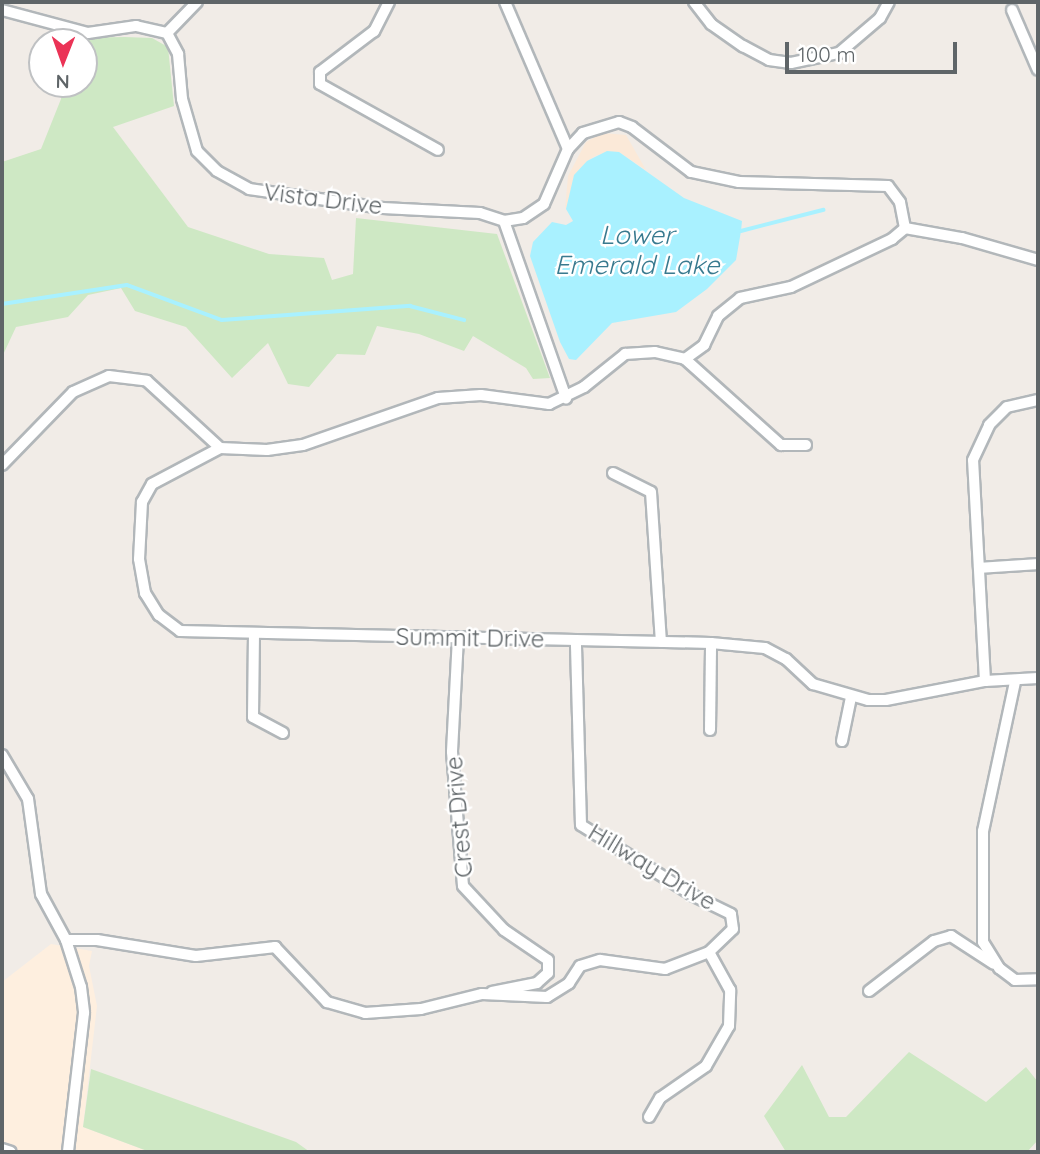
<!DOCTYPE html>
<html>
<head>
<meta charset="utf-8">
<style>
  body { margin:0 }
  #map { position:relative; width:1040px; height:1154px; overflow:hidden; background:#f1ece7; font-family:Quicksand,sans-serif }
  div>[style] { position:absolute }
  .commercial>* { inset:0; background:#feefdf }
  .green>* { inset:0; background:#cee8c4 }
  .sand>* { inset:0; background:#fbe9d8 }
  .water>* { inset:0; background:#a9f1ff }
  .stream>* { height:3.5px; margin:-1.75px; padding:0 1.75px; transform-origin:1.75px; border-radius:1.75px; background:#a9f1ff }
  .roads { filter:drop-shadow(2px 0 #b2b7ba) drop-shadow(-2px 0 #b2b7ba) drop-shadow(0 2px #b2b7ba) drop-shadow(0 -2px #b2b7ba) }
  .street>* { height:10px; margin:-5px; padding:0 5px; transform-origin:5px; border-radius:5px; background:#fff }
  span { translate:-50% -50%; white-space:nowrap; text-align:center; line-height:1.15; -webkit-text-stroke:5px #fff; paint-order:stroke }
  .street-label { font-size:24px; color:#5f6568 }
  .water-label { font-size:26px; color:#387a8f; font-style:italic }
  .frame { position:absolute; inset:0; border:4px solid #5f6568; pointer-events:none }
  .north { position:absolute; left:28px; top:28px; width:70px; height:70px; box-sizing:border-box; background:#fff; border:2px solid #bfc1c3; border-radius:50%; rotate:181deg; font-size:19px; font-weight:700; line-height:28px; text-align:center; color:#5f6568 }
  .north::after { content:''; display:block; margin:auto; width:24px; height:32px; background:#eb3356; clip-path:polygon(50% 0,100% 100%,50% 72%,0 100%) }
  .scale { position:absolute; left:785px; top:42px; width:172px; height:32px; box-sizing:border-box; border:4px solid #5f6568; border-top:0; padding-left:9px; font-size:21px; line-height:24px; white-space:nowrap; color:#5f6568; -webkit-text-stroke:5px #fff; paint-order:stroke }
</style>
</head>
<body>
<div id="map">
  <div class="commercial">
    <div style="clip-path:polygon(51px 944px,92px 951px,89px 966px,97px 1006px,83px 1127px,150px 1152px,2px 1150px,2px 982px)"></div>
  </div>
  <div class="green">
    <div style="clip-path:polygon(125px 37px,152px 38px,168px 47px,174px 106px,113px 127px,188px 227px,269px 254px,324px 258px,332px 280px,353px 274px,356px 218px,497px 234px,550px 378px,533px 379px,526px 368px,473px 336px,464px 351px,419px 334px,377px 326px,365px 355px,337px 354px,309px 387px,288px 384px,268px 343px,232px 378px,186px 327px,135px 311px,121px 288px,88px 295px,68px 317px,16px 327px,2px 357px,2px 162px,41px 149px,61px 99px,61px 84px,84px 84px,84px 42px,59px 42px,58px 38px)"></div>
    <div style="clip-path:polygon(909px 1052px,986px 1102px,1026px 1067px,1038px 1082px,1038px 1140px,1027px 1152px,786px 1152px,764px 1116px,802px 1065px,829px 1117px,846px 1117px)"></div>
    <div style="clip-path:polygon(91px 1069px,296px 1142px,310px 1152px,150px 1152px,83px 1127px)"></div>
  </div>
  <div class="sand">
    <div style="clip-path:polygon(602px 133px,626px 135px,646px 170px,619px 152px,597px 155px,587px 161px,565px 210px,568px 176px,586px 142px)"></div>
  </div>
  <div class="water">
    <div style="clip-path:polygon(607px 151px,619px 152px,684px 198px,742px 221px,741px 231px,736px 260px,707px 289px,676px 312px,612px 323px,576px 360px,569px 359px,560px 342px,530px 256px,533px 242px,552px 222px,566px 225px,573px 221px,566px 209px,574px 175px,587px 161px)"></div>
  </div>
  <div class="stream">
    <div style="left:741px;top:231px;width:85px;rotate:-14.4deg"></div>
    <div style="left:2px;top:304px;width:126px;rotate:-8.6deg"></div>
    <div style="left:127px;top:285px;width:101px;rotate:20.2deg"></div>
    <div style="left:222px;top:320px;width:189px;rotate:-4.3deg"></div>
    <div style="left:410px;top:306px;width:56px;rotate:14.5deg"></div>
  </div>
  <div class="roads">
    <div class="street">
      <div style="left:389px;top:2px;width:33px;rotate:117deg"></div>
      <div style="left:374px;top:31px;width:68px;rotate:142.8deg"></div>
      <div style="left:320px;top:72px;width:12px;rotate:90deg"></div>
      <div style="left:320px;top:84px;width:135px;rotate:29.2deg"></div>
      <div style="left:505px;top:2px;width:160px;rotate:66.8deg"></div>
      <div style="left:568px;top:149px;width:60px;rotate:113.6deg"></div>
      <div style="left:544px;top:204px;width:25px;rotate:146deg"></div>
      <div style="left:523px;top:218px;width:19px;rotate:171deg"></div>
      <div style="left:504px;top:221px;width:188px;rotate:70.7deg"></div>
      <div style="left:694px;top:2px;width:28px;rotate:52deg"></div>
      <div style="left:711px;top:24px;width:39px;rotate:35deg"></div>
      <div style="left:743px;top:46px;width:30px;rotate:28deg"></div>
      <div style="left:769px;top:60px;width:22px;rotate:8deg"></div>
      <div style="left:791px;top:63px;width:49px;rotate:-11.8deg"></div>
      <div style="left:839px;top:53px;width:54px;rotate:-40.5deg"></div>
      <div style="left:880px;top:18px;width:18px;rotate:-61deg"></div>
      <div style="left:2px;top:10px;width:89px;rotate:15deg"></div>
      <div style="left:88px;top:33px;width:49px;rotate:-8.3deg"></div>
      <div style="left:136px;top:26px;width:32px;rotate:13deg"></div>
      <div style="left:167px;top:33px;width:24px;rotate:62deg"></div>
      <div style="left:178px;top:54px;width:45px;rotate:84.9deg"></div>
      <div style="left:182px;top:99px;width:54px;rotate:73.9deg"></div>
      <div style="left:197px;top:151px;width:28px;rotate:45deg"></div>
      <div style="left:217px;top:171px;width:37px;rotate:29deg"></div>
      <div style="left:249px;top:189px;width:135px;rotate:8.1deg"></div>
      <div style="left:383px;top:208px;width:97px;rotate:3deg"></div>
      <div style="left:480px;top:213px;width:25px;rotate:18deg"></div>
      <div style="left:1012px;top:10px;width:65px;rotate:66.6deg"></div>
      <div style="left:167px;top:33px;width:43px;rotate:-45.9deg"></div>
      <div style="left:905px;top:228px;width:58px;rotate:10deg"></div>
      <div style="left:962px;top:238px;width:79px;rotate:16.1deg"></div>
      <div style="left:685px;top:359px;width:129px;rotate:41.9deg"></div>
      <div style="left:781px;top:445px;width:25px"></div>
      <div style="left:220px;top:448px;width:77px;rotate:152.1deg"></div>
      <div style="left:152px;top:484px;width:21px;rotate:119deg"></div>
      <div style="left:142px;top:502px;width:57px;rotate:93deg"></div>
      <div style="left:139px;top:559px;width:35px;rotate:80deg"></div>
      <div style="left:145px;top:593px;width:26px;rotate:58deg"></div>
      <div style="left:159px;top:615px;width:26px;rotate:37deg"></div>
      <div style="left:180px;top:631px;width:531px;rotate:1.29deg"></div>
      <div style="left:711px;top:643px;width:54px;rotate:5.3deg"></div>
      <div style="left:765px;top:648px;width:24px;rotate:28deg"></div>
      <div style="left:786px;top:659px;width:37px;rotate:43deg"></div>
      <div style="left:813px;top:684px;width:57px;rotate:16.2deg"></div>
      <div style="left:868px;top:700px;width:18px"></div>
      <div style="left:886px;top:700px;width:101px;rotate:-10.9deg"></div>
      <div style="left:985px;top:681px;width:53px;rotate:-3.2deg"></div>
      <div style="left:2px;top:465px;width:102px;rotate:-45.8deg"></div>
      <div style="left:73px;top:392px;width:39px;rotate:-24deg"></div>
      <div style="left:109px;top:376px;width:38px;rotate:7deg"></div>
      <div style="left:147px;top:381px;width:99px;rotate:42.5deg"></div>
      <div style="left:220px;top:448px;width:47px;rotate:2.4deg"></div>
      <div style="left:267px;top:450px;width:36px;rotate:-8deg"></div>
      <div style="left:303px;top:445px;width:143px;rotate:-19.2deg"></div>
      <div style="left:438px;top:398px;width:43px;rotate:-4deg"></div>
      <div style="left:481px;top:395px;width:69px;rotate:7.5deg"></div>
      <div style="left:549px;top:404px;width:39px;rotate:-26deg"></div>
      <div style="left:584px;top:387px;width:53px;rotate:-38.8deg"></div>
      <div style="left:625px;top:354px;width:30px;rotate:-4deg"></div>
      <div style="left:655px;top:352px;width:31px;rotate:13deg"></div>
      <div style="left:685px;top:359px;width:24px;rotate:-36deg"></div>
      <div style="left:704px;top:345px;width:32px;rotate:-64deg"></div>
      <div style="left:718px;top:316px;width:28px;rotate:-39deg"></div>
      <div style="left:740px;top:298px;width:52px;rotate:-12.2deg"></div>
      <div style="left:791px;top:287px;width:112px;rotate:-25.4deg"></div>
      <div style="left:892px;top:239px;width:17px;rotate:-40deg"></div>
      <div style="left:905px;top:228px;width:26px;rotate:-101deg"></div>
      <div style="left:900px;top:202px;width:20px;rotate:-127deg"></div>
      <div style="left:888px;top:186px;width:149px;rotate:-178.5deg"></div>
      <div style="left:739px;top:182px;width:49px;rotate:-168.2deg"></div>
      <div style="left:691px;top:172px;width:74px;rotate:-142.7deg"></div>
      <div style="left:632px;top:127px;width:14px;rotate:-159deg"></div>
      <div style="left:619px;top:122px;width:38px;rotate:163deg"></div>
      <div style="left:583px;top:133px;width:22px;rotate:133deg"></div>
      <div style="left:613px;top:473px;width:42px;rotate:26.6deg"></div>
      <div style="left:651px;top:492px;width:150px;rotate:86.2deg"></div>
      <div style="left:979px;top:568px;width:59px;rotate:-3.9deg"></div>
      <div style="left:254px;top:634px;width:83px;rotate:90.7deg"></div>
      <div style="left:253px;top:717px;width:34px;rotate:28deg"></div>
      <div style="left:458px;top:637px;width:115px;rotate:93deg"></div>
      <div style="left:452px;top:752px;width:134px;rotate:85.3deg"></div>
      <div style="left:463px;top:886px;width:60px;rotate:47deg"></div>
      <div style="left:504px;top:930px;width:53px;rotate:34.3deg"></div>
      <div style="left:548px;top:960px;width:13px;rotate:90deg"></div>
      <div style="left:548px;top:973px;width:15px;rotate:138deg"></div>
      <div style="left:537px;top:983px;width:46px;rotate:168.7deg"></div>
      <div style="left:985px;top:681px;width:221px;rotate:-93.1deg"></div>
      <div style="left:973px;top:460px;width:38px;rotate:-65deg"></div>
      <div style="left:989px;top:425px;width:25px;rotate:-45deg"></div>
      <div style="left:1007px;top:407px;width:32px;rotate:-13deg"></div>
      <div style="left:1015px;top:682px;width:152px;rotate:102.1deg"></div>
      <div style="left:983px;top:831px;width:111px;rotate:90deg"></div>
      <div style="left:983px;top:942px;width:31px;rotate:58deg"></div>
      <div style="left:999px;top:968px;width:20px;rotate:37deg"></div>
      <div style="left:1015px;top:980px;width:23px;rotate:-2deg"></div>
      <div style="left:710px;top:730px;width:87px;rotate:-89.3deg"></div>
      <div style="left:842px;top:741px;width:45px;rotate:-78.4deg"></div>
      <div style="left:2px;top:755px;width:51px;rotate:59.4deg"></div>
      <div style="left:28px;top:799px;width:96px;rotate:82.2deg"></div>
      <div style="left:41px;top:894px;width:52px;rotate:61.5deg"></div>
      <div style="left:66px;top:940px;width:49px;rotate:72.3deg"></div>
      <div style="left:81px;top:987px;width:26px;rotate:83deg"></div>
      <div style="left:84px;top:1013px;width:140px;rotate:96.6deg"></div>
      <div style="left:66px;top:940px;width:31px"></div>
      <div style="left:97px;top:940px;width:100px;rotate:9.2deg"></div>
      <div style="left:196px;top:956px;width:80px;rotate:-6.5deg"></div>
      <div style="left:275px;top:947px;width:76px;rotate:46.6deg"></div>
      <div style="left:327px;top:1002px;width:40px;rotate:16deg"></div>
      <div style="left:365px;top:1013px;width:56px;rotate:-4.1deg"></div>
      <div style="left:421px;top:1009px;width:63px;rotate:-13.8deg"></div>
      <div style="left:482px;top:994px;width:65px;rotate:2.6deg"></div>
      <div style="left:547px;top:997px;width:26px;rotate:-32deg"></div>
      <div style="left:569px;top:983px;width:20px;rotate:-57deg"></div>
      <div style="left:580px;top:966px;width:21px;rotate:-17deg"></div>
      <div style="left:600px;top:960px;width:66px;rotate:7.9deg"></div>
      <div style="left:665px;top:969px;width:47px;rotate:-21.1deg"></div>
      <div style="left:709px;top:952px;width:33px;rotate:-44deg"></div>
      <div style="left:733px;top:929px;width:15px;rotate:-98deg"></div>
      <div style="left:731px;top:914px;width:41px;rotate:-154.1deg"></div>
      <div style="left:694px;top:896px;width:133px;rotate:-147.9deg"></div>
      <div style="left:581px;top:825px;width:184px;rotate:-91.6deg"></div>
      <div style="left:869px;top:991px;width:82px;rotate:-37.6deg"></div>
      <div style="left:934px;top:941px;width:18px;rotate:-16deg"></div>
      <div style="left:951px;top:936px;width:51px;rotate:33.1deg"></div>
      <div style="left:649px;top:1117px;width:22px;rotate:-60deg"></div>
      <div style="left:660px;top:1098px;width:56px;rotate:-34.8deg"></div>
      <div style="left:706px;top:1066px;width:46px;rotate:-60.1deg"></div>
      <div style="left:729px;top:1026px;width:36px;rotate:-88deg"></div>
      <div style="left:730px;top:990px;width:43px;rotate:-118.9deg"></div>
      <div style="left:2px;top:1149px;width:9px;rotate:18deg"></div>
    </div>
  </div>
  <div class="street-label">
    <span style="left:323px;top:199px;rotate:7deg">Vista Drive</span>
    <span style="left:470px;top:638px;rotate:1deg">Summit Drive</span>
    <span style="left:459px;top:817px;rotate:-95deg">Crest Drive</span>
    <span style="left:652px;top:867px;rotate:31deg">Hillway Drive</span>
  </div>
  <div class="water-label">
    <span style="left:637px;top:250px">Lower<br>Emerald Lake</span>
  </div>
  <div class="frame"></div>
  <div class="north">N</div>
  <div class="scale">100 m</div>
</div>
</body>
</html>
